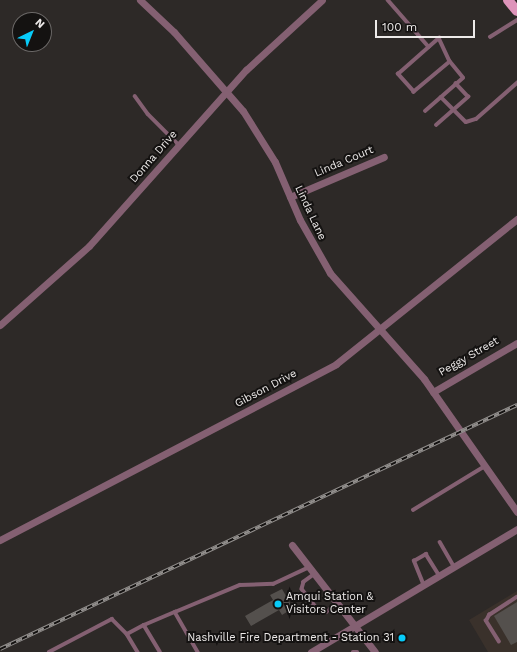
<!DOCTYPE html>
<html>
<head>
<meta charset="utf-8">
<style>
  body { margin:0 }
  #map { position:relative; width:517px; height:652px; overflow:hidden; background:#2d2927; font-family:"Work Sans",sans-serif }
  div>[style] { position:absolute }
  .built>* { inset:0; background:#3a312b }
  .building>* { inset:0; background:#54504d }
  .service>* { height:3.5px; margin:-1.75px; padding:0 1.75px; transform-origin:1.75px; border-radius:1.75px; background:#846072 }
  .minor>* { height:7px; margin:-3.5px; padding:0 3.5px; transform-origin:3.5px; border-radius:3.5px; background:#846072 }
  .primary>* { height:10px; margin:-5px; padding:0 5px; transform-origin:5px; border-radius:5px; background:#de94ba }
  .rail>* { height:3.5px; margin-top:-1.75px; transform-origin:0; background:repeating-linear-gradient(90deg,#141211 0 6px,#928f8d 0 12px); box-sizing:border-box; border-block:1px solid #928f8d }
  .dots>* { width:11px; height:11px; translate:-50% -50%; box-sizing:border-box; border:2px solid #141211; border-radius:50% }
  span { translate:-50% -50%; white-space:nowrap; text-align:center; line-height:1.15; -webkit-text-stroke:4px #141211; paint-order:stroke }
  .street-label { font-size:11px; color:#edeae9 }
  .poi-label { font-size:11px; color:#edeae9 }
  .left { translate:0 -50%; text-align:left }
  .right { translate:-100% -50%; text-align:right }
  .north { position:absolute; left:12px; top:12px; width:40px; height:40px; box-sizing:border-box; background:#141211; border:1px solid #6b6867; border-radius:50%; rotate:43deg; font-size:11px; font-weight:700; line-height:16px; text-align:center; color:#edeae9 }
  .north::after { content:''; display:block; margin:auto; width:14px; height:18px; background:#07cbf9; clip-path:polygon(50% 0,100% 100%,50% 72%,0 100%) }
  .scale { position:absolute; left:375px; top:20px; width:100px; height:18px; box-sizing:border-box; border:2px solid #edeae9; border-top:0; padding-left:5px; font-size:12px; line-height:14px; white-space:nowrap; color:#edeae9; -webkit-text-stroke:3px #141211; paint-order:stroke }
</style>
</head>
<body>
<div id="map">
  <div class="built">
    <div style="clip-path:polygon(517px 591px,517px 652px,488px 652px,469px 620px)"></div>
  </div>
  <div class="building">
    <div style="clip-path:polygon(282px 589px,293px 608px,282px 615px,279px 610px,251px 626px,245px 616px,273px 600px,270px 595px)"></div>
    <div style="clip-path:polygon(517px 602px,517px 642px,511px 645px,494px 616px)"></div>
  </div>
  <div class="service">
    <div style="left:388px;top:0;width:62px;rotate:48.9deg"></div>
    <div style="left:490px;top:37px;width:32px;rotate:-32deg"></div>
    <div style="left:439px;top:38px;width:26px;rotate:65deg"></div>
    <div style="left:450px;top:62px;width:47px;rotate:140.2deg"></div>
    <div style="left:414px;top:92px;width:24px;rotate:-132deg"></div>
    <div style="left:398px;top:74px;width:55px;rotate:-41.3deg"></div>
    <div style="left:135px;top:96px;width:22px;rotate:54deg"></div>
    <div style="left:148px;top:114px;width:44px;rotate:45deg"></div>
    <div style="left:441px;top:97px;width:35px;rotate:45deg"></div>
    <div style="left:466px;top:122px;width:10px;rotate:-17deg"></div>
    <div style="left:476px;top:119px;width:55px;rotate:-41.3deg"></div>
    <div style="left:425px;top:111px;width:41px;rotate:-41.1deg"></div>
    <div style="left:436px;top:125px;width:43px;rotate:-41.2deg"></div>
    <div style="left:468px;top:97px;width:18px;rotate:-133deg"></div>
    <div style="left:456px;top:84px;width:9px;rotate:-41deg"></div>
    <div style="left:463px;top:78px;width:21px;rotate:-129deg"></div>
    <div style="left:413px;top:510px;width:84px;rotate:-31.4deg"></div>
    <div style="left:440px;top:542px;width:28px;rotate:60deg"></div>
    <div style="left:315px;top:574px;width:14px;rotate:144deg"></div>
    <div style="left:304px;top:582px;width:7px;rotate:106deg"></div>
    <div style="left:302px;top:589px;width:28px;rotate:52deg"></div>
    <div style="left:319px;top:611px;width:7px;rotate:8deg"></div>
    <div style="left:326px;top:612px;width:15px;rotate:-37deg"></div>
    <div style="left:424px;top:586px;width:27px;rotate:-112deg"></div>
    <div style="left:414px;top:561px;width:14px;rotate:-30deg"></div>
    <div style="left:426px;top:554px;width:25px;rotate:58deg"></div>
    <div style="left:175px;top:612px;width:70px;rotate:-22.6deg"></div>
    <div style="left:240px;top:585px;width:33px;rotate:-2deg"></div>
    <div style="left:273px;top:584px;width:40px;rotate:-25deg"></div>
    <div style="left:144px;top:625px;width:34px;rotate:-23deg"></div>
    <div style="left:175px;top:612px;width:46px;rotate:60.1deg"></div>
    <div style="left:127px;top:634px;width:21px;rotate:59deg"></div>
    <div style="left:499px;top:642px;width:25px;rotate:-122deg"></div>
    <div style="left:486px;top:621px;width:7px;rotate:-63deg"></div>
    <div style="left:489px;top:615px;width:33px;rotate:-33deg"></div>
    <div style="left:49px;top:652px;width:71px;rotate:-27.6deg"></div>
    <div style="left:112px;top:619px;width:21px;rotate:45deg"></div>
    <div style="left:127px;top:634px;width:19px;rotate:-28deg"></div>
    <div style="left:144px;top:625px;width:31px;rotate:59deg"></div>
    <div style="left:353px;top:652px;width:4px"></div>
  </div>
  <div class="minor">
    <div style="left:140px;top:0;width:47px;rotate:43.3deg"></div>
    <div style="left:174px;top:32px;width:105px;rotate:48.9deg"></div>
    <div style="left:243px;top:111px;width:60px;rotate:57.9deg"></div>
    <div style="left:275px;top:162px;width:63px;rotate:66.7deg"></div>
    <div style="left:300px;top:220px;width:61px;rotate:60.5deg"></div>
    <div style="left:330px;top:273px;width:142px;rotate:48.4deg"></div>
    <div style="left:424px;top:379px;width:162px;rotate:55deg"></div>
    <div style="left:290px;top:197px;width:102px;rotate:-23.1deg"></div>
    <div style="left:0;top:325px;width:119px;rotate:-41.6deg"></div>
    <div style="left:89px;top:246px;width:236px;rotate:-48.3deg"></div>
    <div style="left:246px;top:70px;width:103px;rotate:-42.6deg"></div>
    <div style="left:433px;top:392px;width:97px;rotate:-30.3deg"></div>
    <div style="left:0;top:540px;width:379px;rotate:-27.6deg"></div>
    <div style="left:336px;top:364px;width:232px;rotate:-38.7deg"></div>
    <div style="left:292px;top:545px;width:135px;rotate:52.2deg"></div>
    <div style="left:311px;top:652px;width:240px;rotate:-30.8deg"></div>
  </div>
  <div class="primary">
    <div style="left:508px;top:0;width:14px;rotate:51deg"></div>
  </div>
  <div class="rail">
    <div style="left:0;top:649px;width:572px;rotate:-25.27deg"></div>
  </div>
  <div class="dots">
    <div style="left:278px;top:604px;background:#07cbf9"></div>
    <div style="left:402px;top:638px;background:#07cbf9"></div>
  </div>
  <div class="street-label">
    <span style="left:154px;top:157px;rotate:-49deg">Donna Drive</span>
    <span style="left:344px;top:162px;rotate:-23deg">Linda Court</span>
    <span style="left:310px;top:213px;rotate:65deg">Linda Lane</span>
    <span style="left:469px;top:357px;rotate:-30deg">Peggy Street</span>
    <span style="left:266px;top:389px;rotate:-28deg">Gibson Drive</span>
  </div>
  <div class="poi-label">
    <span class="left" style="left:286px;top:604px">Amqui Station &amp;<br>Visitors Center</span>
    <span class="right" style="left:394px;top:638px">Nashville Fire Department - Station 31</span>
  </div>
  <div class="north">N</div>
  <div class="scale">100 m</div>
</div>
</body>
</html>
